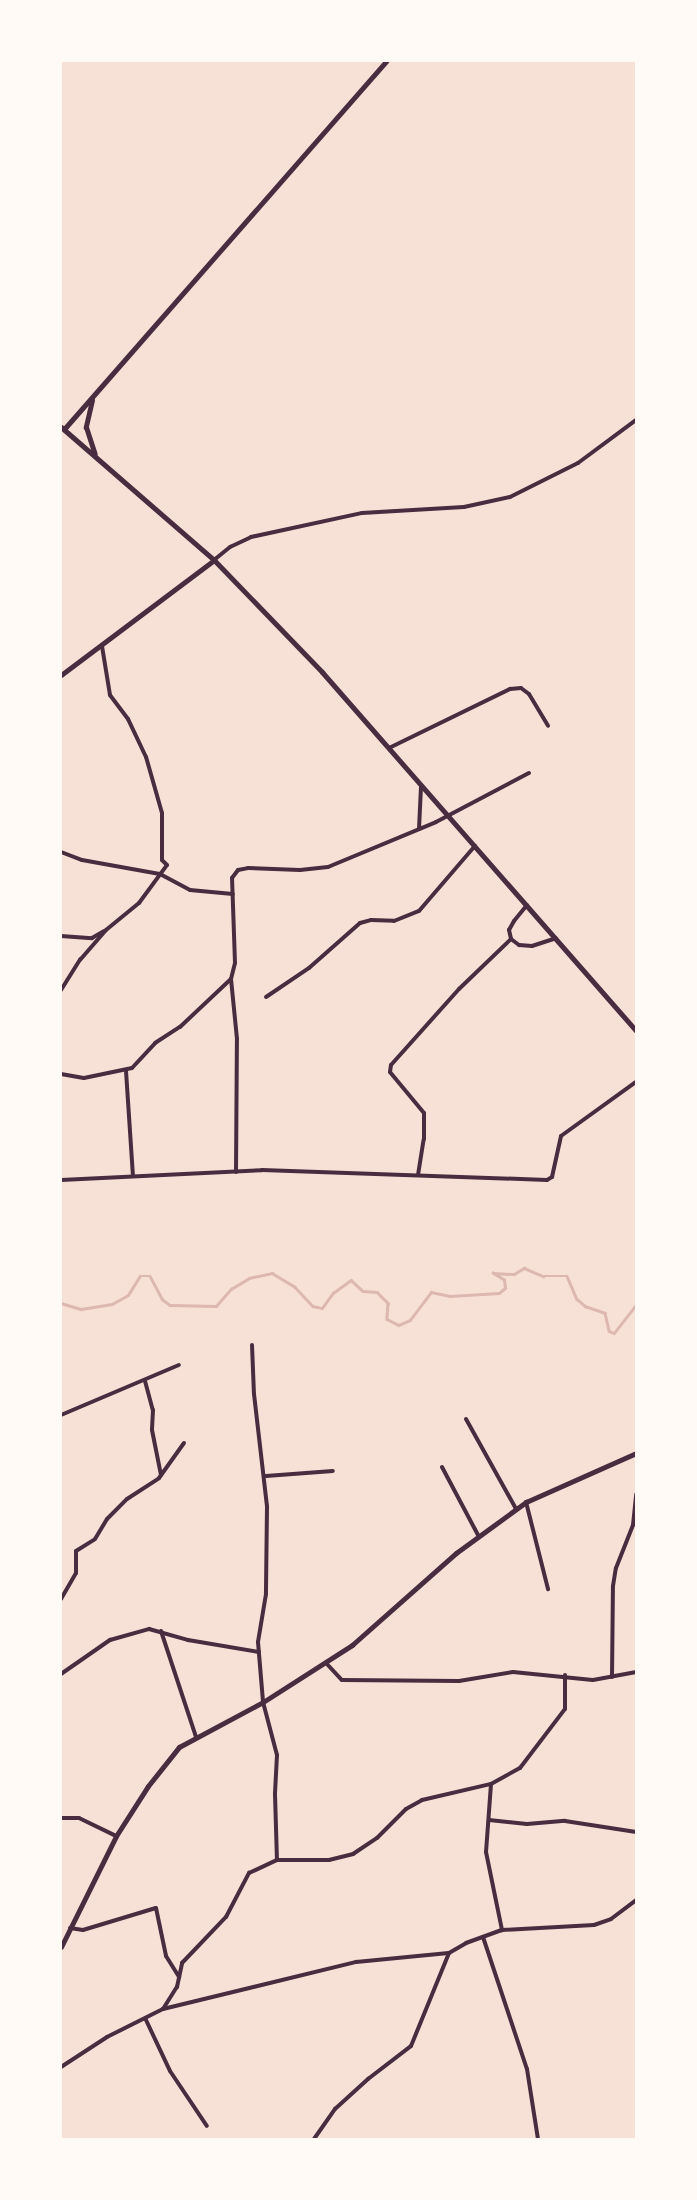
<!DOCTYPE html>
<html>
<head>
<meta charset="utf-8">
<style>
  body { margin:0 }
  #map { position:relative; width:697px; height:2200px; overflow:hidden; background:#f7e1d7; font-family:Signika,sans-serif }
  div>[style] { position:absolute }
  .stream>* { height:2.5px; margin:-1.25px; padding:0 1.25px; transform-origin:1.25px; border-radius:1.25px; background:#dcb8b0 }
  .minor>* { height:4px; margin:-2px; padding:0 2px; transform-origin:2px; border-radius:2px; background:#4a2c40 }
  .tertiary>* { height:5px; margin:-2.5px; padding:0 2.5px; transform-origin:2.5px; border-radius:2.5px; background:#4a2c40 }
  span { translate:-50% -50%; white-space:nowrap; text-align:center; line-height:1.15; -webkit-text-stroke:5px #fffaf5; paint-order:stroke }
  .frame { position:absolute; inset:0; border:62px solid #fffaf5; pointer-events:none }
</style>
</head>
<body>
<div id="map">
  <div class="stream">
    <div style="left:61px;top:1303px;width:21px;rotate:17deg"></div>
    <div style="left:81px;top:1309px;width:31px;rotate:-9deg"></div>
    <div style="left:112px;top:1304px;width:18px;rotate:-29deg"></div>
    <div style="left:128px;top:1295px;width:22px;rotate:-58deg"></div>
    <div style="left:140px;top:1276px;width:10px"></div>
    <div style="left:150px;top:1276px;width:26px;rotate:62deg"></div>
    <div style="left:162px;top:1299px;width:10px;rotate:37deg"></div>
    <div style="left:170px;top:1305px;width:46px;rotate:1.2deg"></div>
    <div style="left:216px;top:1306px;width:23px;rotate:-49deg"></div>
    <div style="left:231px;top:1289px;width:21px;rotate:-31deg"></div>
    <div style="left:249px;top:1278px;width:24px;rotate:-12deg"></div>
    <div style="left:272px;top:1273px;width:27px;rotate:31deg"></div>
    <div style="left:295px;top:1287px;width:26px;rotate:47deg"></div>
    <div style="left:313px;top:1306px;width:9px;rotate:13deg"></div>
    <div style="left:322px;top:1308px;width:19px;rotate:-54deg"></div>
    <div style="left:333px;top:1293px;width:22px;rotate:-36deg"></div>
    <div style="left:351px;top:1280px;width:16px;rotate:43deg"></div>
    <div style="left:363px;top:1291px;width:14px;rotate:4deg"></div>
    <div style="left:377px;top:1292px;width:16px;rotate:45deg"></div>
    <div style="left:388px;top:1303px;width:16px;rotate:94deg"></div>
    <div style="left:387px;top:1319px;width:13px;rotate:27deg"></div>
    <div style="left:399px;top:1325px;width:12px;rotate:-24deg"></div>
    <div style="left:410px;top:1320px;width:35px;rotate:-53deg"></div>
    <div style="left:431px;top:1292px;width:19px;rotate:12deg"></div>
    <div style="left:450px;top:1296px;width:49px;rotate:-3.5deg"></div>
    <div style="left:499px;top:1293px;width:8px;rotate:-40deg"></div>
    <div style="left:505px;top:1288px;width:8px;rotate:-97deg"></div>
    <div style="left:504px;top:1280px;width:13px;rotate:-148deg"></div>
    <div style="left:493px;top:1273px;width:21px;rotate:3deg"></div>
    <div style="left:514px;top:1274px;width:12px;rotate:-31deg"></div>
    <div style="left:524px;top:1268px;width:21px;rotate:23deg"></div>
    <div style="left:543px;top:1276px;width:24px"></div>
    <div style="left:567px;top:1276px;width:25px;rotate:67deg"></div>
    <div style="left:577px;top:1299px;width:11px;rotate:41deg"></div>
    <div style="left:585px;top:1306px;width:21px;rotate:19deg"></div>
    <div style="left:605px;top:1313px;width:18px;rotate:77deg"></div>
    <div style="left:609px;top:1331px;width:5px;rotate:22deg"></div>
    <div style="left:614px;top:1333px;width:36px;rotate:-52deg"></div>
  </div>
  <div class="minor">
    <div style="left:214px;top:560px;width:21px;rotate:-39deg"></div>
    <div style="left:230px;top:547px;width:23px;rotate:-25deg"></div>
    <div style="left:251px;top:537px;width:114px;rotate:-12.2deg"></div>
    <div style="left:362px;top:513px;width:102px;rotate:-3.4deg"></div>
    <div style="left:464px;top:507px;width:47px;rotate:-12.3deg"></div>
    <div style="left:510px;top:497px;width:76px;rotate:-26.6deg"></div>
    <div style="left:578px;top:463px;width:72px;rotate:-36.6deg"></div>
    <div style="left:389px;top:748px;width:135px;rotate:-26deg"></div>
    <div style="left:510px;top:689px;width:11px;rotate:-5deg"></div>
    <div style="left:521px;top:688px;width:10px;rotate:37deg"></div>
    <div style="left:529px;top:694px;width:37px;rotate:59deg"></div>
    <div style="left:419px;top:829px;width:43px;rotate:-87.3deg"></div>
    <div style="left:61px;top:852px;width:22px;rotate:21deg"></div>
    <div style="left:82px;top:860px;width:79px;rotate:10.2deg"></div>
    <div style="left:160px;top:874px;width:34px;rotate:28deg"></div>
    <div style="left:190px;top:890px;width:43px;rotate:5.3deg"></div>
    <div style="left:527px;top:905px;width:21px;rotate:129deg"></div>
    <div style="left:514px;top:921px;width:10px;rotate:119deg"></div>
    <div style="left:509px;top:930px;width:9px;rotate:77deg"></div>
    <div style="left:511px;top:939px;width:10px;rotate:37deg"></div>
    <div style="left:519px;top:945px;width:13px;rotate:4deg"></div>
    <div style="left:532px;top:946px;width:25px;rotate:-18deg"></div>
    <div style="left:61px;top:936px;width:31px;rotate:4deg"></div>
    <div style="left:92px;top:938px;width:14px;rotate:-30deg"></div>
    <div style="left:61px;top:990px;width:36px;rotate:-58deg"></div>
    <div style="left:80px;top:960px;width:40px;rotate:-49deg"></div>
    <div style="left:106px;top:930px;width:43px;rotate:-39.3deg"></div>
    <div style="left:139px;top:903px;width:47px;rotate:-53.6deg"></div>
    <div style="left:167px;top:865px;width:7px;rotate:-135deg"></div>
    <div style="left:162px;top:860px;width:47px;rotate:-90deg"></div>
    <div style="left:162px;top:813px;width:58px;rotate:-105.9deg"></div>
    <div style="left:146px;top:757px;width:42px;rotate:-115.3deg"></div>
    <div style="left:128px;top:719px;width:30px;rotate:-127deg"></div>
    <div style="left:110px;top:695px;width:50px;rotate:-99.3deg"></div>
    <div style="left:266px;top:997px;width:52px;rotate:-34deg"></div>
    <div style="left:309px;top:968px;width:68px;rotate:-41.4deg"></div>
    <div style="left:360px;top:923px;width:11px;rotate:-15deg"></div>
    <div style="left:371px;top:920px;width:23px;rotate:2deg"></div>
    <div style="left:394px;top:921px;width:27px;rotate:-22deg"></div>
    <div style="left:419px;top:911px;width:86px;rotate:-49.3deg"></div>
    <div style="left:126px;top:1071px;width:105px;rotate:86.2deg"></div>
    <div style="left:61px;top:1074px;width:23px;rotate:10deg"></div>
    <div style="left:84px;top:1078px;width:49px;rotate:-11.8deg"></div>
    <div style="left:132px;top:1068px;width:34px;rotate:-47deg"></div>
    <div style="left:155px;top:1043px;width:30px;rotate:-33deg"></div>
    <div style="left:180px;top:1027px;width:70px;rotate:-43.3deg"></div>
    <div style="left:236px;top:1172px;width:133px;rotate:-89.6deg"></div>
    <div style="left:237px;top:1039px;width:60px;rotate:-95.7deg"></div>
    <div style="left:231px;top:979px;width:16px;rotate:-76deg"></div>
    <div style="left:235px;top:963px;width:85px;rotate:-92deg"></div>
    <div style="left:232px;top:878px;width:10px;rotate:-53deg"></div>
    <div style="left:238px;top:870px;width:10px;rotate:-11deg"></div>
    <div style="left:248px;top:868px;width:52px;rotate:2.2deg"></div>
    <div style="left:300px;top:870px;width:28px;rotate:-6deg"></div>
    <div style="left:328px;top:867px;width:117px;rotate:-22.6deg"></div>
    <div style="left:436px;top:822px;width:105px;rotate:-27.8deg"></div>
    <div style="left:418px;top:1175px;width:36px;rotate:-81deg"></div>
    <div style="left:424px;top:1139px;width:26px;rotate:-90deg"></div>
    <div style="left:424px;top:1113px;width:53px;rotate:-129.7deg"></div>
    <div style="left:390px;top:1072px;width:7px;rotate:-82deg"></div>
    <div style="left:391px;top:1065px;width:102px;rotate:-48.2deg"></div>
    <div style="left:459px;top:989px;width:72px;rotate:-43.9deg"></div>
    <div style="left:61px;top:1180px;width:201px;rotate:-2.8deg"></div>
    <div style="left:262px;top:1170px;width:285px;rotate:2deg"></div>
    <div style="left:547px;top:1180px;width:6px;rotate:-31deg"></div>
    <div style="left:552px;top:1177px;width:42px;rotate:-77.6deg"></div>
    <div style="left:561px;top:1136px;width:92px;rotate:-35.8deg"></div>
    <div style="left:252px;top:1345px;width:49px;rotate:87.7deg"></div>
    <div style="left:254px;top:1394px;width:114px;rotate:83.4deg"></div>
    <div style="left:267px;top:1507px;width:87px;rotate:90.7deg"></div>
    <div style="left:266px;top:1594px;width:49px;rotate:99.5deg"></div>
    <div style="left:258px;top:1642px;width:60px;rotate:85.2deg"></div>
    <div style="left:263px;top:1702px;width:55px;rotate:75.2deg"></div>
    <div style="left:277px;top:1755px;width:39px;rotate:93deg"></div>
    <div style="left:275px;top:1794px;width:66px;rotate:88.3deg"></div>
    <div style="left:145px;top:1381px;width:30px;rotate:75deg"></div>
    <div style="left:153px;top:1410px;width:20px;rotate:93deg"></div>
    <div style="left:152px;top:1430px;width:46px;rotate:78.7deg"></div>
    <div style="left:61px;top:1415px;width:128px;rotate:-23deg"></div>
    <div style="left:466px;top:1419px;width:103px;rotate:60.9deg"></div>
    <div style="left:442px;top:1467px;width:77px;rotate:62.1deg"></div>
    <div style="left:266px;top:1476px;width:67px;rotate:-4.3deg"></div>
    <div style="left:526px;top:1502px;width:90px;rotate:75.8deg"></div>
    <div style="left:61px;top:1599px;width:30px;rotate:-60deg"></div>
    <div style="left:76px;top:1573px;width:22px;rotate:-90deg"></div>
    <div style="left:76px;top:1551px;width:22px;rotate:-32deg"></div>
    <div style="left:95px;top:1539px;width:23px;rotate:-59deg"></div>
    <div style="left:107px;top:1519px;width:28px;rotate:-45deg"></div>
    <div style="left:127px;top:1499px;width:38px;rotate:-33deg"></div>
    <div style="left:159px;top:1478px;width:43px;rotate:-54.5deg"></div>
    <div style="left:161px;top:1631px;width:112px;rotate:71.7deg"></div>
    <div style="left:326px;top:1663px;width:23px;rotate:47deg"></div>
    <div style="left:342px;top:1680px;width:117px;rotate:0.5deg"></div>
    <div style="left:459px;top:1681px;width:55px;rotate:-9.5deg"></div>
    <div style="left:513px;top:1672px;width:80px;rotate:5.7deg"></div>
    <div style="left:593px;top:1680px;width:44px;rotate:-10.5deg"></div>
    <div style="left:61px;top:1674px;width:60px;rotate:-34.8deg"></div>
    <div style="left:110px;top:1640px;width:41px;rotate:-15.8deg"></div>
    <div style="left:149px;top:1629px;width:41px;rotate:15.8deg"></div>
    <div style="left:188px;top:1640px;width:72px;rotate:9.6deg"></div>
    <div style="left:612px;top:1677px;width:91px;rotate:-89.4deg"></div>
    <div style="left:613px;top:1586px;width:18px;rotate:-81deg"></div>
    <div style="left:616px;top:1568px;width:46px;rotate:-68.4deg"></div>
    <div style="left:633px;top:1525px;width:31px;rotate:-84deg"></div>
    <div style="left:491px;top:1784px;width:68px;rotate:94.2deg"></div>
    <div style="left:486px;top:1852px;width:80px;rotate:78.4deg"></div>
    <div style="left:61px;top:1818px;width:18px"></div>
    <div style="left:79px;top:1818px;width:41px;rotate:25.9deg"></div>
    <div style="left:489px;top:1820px;width:38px;rotate:6deg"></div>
    <div style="left:527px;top:1824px;width:38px;rotate:-5deg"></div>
    <div style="left:565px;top:1821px;width:72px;rotate:8.8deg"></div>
    <div style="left:70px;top:1928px;width:13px;rotate:9deg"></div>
    <div style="left:83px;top:1930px;width:76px;rotate:-16.8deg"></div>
    <div style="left:156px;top:1908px;width:49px;rotate:78.2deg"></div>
    <div style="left:166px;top:1956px;width:25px;rotate:58deg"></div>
    <div style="left:483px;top:1937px;width:139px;rotate:71.6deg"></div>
    <div style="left:527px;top:2069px;width:71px;rotate:81.1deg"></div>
    <div style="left:163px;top:2009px;width:26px;rotate:-58deg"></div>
    <div style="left:177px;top:1987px;width:25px;rotate:-78deg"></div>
    <div style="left:182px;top:1963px;width:64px;rotate:-46.3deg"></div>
    <div style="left:226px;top:1917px;width:50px;rotate:-62.4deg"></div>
    <div style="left:249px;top:1873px;width:31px;rotate:-25deg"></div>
    <div style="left:277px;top:1860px;width:52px"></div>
    <div style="left:329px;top:1860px;width:25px;rotate:-14deg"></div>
    <div style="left:353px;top:1854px;width:29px;rotate:-34deg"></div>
    <div style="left:377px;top:1838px;width:41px;rotate:-45deg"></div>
    <div style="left:406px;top:1809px;width:18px;rotate:-29deg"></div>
    <div style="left:422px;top:1800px;width:71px;rotate:-13.1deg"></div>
    <div style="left:491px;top:1784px;width:33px;rotate:-29deg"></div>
    <div style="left:520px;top:1768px;width:74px;rotate:-52.7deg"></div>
    <div style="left:565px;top:1709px;width:34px;rotate:-90deg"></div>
    <div style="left:146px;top:2020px;width:56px;rotate:64.8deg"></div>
    <div style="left:170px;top:2071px;width:66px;rotate:56.1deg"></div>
    <div style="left:61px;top:2067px;width:55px;rotate:-33.1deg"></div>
    <div style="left:107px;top:2037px;width:63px;rotate:-26.6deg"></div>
    <div style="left:163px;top:2009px;width:199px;rotate:-13.7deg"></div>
    <div style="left:356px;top:1962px;width:93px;rotate:-5.5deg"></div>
    <div style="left:314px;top:2139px;width:37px;rotate:-55deg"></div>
    <div style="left:335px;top:2109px;width:45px;rotate:-42.3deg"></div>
    <div style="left:368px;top:2079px;width:54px;rotate:-37.5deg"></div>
    <div style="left:411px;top:2046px;width:100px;rotate:-67.8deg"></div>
    <div style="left:449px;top:1953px;width:20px;rotate:-30deg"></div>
    <div style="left:466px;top:1943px;width:38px;rotate:-20deg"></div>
    <div style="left:502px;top:1930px;width:92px;rotate:-3.1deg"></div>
    <div style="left:594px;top:1925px;width:18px;rotate:-19deg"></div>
    <div style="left:611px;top:1919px;width:31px;rotate:-37deg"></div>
  </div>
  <div class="tertiary">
    <div style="left:92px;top:400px;width:28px;rotate:103deg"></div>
    <div style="left:86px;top:427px;width:28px;rotate:72deg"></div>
    <div style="left:61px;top:427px;width:203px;rotate:41deg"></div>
    <div style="left:214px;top:560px;width:156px;rotate:46deg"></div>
    <div style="left:322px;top:672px;width:477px;rotate:48.8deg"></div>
    <div style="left:65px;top:428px;width:488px;rotate:-48.8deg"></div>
    <div style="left:61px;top:675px;width:191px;rotate:-36.9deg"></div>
    <div style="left:61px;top:1947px;width:124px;rotate:-63.6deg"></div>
    <div style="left:116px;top:1836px;width:59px;rotate:-57.4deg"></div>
    <div style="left:148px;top:1786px;width:50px;rotate:-51.5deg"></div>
    <div style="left:179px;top:1747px;width:95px;rotate:-28.2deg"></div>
    <div style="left:263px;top:1702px;width:106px;rotate:-32.6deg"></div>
    <div style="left:352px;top:1645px;width:139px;rotate:-41.5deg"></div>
    <div style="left:456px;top:1553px;width:87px;rotate:-36.1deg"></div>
    <div style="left:526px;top:1502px;width:120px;rotate:-24deg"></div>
  </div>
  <div class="frame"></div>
</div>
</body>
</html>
